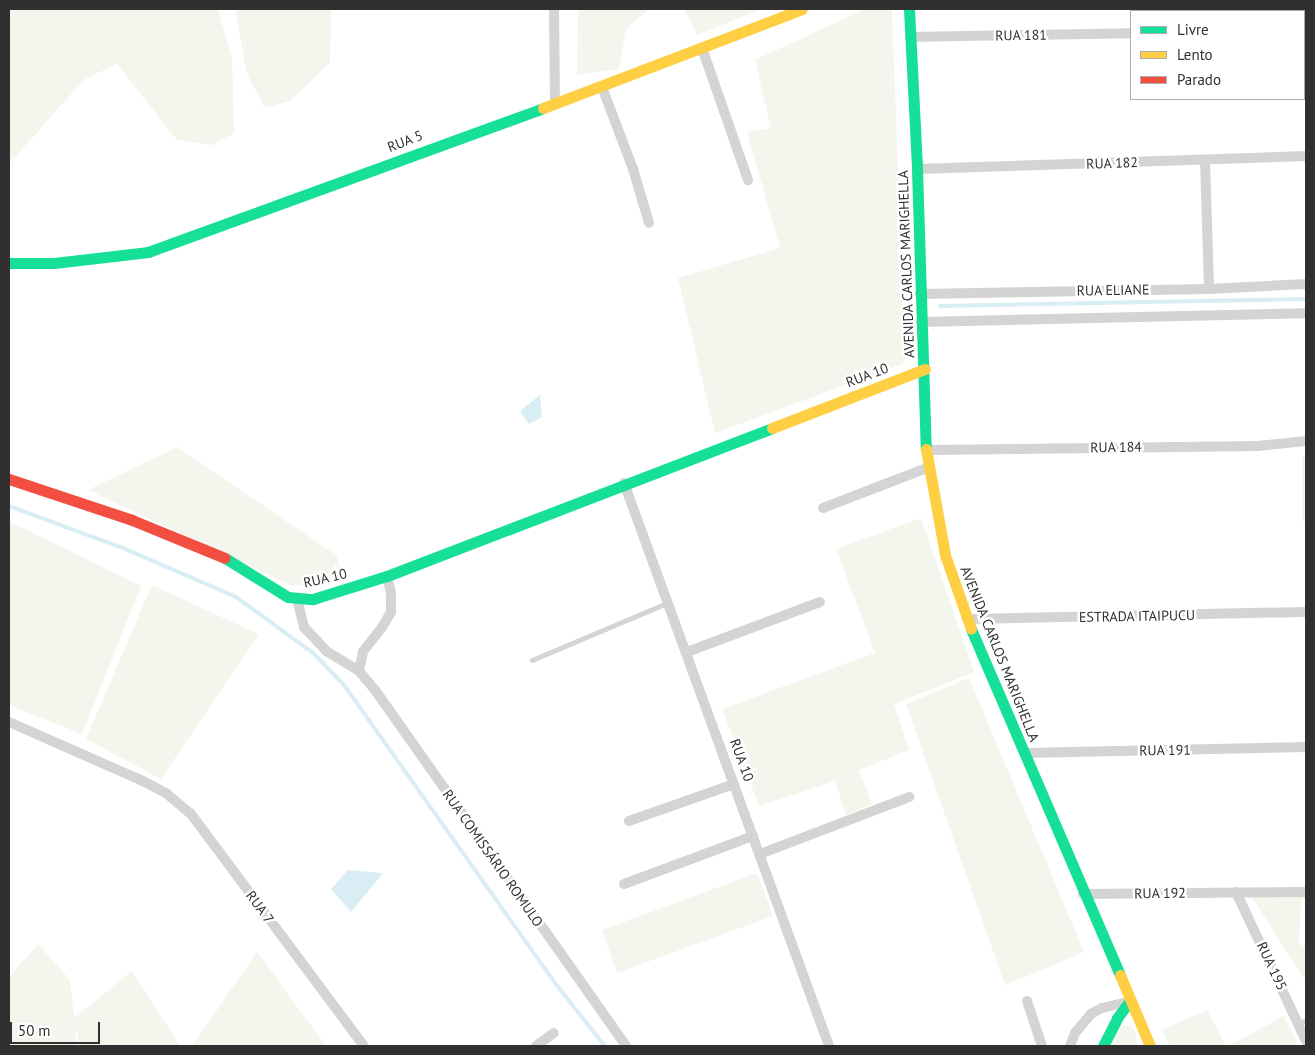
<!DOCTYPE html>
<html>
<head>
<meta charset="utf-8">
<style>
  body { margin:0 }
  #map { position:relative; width:1315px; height:1055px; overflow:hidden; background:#fff; font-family:"PT Sans",sans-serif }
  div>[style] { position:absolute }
  .green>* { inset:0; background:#f2f6ec }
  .water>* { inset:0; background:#d9edf4 }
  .stream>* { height:4px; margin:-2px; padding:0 2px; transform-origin:2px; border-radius:2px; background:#d9edf4 }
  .lane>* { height:5px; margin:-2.5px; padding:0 2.5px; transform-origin:2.5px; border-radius:2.5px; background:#d4d4d4 }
  .street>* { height:10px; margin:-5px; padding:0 5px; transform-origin:5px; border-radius:5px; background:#d4d4d4 }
  .fast>* { height:11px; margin:-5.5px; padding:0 5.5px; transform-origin:5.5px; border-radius:5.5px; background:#16e098 }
  .slow>* { height:11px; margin:-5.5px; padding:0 5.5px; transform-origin:5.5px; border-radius:5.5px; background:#ffcf43 }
  .jam>* { height:11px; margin:-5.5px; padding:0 5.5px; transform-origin:5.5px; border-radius:5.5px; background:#f24e42 }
  span { translate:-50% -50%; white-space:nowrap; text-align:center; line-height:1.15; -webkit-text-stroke:5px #fff; paint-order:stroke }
  .street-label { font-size:14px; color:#303030 }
  .frame { position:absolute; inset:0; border:10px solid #303030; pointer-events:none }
  .legend { position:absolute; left:1130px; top:10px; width:175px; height:90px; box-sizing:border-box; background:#fff; border:1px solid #acacac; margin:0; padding:6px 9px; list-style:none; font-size:15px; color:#303030 }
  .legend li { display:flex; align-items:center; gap:10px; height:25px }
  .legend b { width:25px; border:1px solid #acacac }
  .scale { position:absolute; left:10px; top:1022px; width:90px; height:22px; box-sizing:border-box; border:2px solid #303030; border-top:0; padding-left:6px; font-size:15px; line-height:18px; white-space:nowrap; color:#303030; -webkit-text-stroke:4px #fff; paint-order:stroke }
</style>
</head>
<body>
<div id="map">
  <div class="green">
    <div style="clip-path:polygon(9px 9px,218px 9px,232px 58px,234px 133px,212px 145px,177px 140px,117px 64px,87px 78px,71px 94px,9px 164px)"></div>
    <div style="clip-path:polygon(235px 9px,331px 9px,330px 63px,290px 101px,265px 108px,247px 74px)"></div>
    <div style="clip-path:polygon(578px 9px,649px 9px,626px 29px,619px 69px,577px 75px)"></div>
    <div style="clip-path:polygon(684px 9px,762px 9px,697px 35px)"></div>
    <div style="clip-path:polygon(865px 9px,892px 9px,905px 363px,715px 433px,678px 278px,780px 248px,747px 132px,771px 128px,755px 60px)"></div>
    <div style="clip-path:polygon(177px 447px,336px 555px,344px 578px,292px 586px,88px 490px)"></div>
    <div style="clip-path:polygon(1302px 456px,1306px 456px,1306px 521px,1302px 521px)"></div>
    <div style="clip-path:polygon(921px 518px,974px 672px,894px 704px,909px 750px,859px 770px,872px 804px,846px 815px,835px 781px,759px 806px,722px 709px,875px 653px,836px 549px)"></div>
    <div style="clip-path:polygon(9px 521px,141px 586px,82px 734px,9px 705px)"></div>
    <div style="clip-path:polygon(152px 585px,259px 634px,161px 779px,86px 739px)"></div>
    <div style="clip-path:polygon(969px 678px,1084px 952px,1005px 985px,906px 704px)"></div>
    <div style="clip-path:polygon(757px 873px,773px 916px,617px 973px,602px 930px)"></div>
    <div style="clip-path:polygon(1297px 889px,1306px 897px,1301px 901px,1299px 943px,1306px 948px,1306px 982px,1250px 894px)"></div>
    <div style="clip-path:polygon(38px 944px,70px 980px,74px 1018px,132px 971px,180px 1046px,80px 1046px,75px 1027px,76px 1046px,9px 1046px,9px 977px)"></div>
    <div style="clip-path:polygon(257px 952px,326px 1046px,192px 1046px)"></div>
    <div style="clip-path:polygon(1207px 1010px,1226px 1046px,1169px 1046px,1162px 1030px)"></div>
    <div style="clip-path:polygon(1284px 1016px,1298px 1046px,1228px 1046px)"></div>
    <div style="clip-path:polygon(1122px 1026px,1129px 1026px,1135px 1030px,1137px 1046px,1109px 1046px,1116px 1031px)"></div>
  </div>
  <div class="water">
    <div style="clip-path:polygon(540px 395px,542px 417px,529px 424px,520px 411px)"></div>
    <div style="clip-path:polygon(348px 870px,383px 873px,351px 912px,331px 889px)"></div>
  </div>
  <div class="stream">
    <div style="left:940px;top:306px;width:366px;rotate:-1.1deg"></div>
    <div style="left:9px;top:506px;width:121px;rotate:20.2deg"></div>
    <div style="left:123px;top:548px;width:123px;rotate:23.4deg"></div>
    <div style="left:236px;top:597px;width:95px;rotate:36deg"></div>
    <div style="left:313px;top:653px;width:45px;rotate:45.9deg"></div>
    <div style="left:344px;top:685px;width:365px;rotate:54.7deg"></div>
    <div style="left:555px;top:983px;width:80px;rotate:51.6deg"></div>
  </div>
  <div class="lane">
    <div style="left:532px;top:660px;width:147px;rotate:-22.9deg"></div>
    <div style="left:1298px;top:1022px;width:8px;rotate:-7deg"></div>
  </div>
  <div class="street">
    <div style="left:554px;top:9px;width:95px;rotate:89.4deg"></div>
    <div style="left:1259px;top:11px;width:2px;rotate:-90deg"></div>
    <div style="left:910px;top:37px;width:221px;rotate:-1deg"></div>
    <div style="left:702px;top:48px;width:140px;rotate:70.8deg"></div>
    <div style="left:1304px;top:79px;width:4px;rotate:56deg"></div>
    <div style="left:602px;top:87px;width:88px;rotate:69.3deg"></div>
    <div style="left:633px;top:169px;width:56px;rotate:73.5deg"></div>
    <div style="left:1205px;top:160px;width:129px;rotate:88.2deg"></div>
    <div style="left:917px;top:169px;width:389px;rotate:-1.9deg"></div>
    <div style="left:920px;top:294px;width:289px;rotate:-1deg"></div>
    <div style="left:1209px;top:289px;width:97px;rotate:-3deg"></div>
    <div style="left:921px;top:322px;width:385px;rotate:-1.3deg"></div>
    <div style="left:926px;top:450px;width:332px;rotate:-0.7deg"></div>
    <div style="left:1258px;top:446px;width:48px;rotate:-5.9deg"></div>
    <div style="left:624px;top:483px;width:599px;rotate:69.99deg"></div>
    <div style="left:823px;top:508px;width:114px;rotate:-21.1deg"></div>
    <div style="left:387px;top:576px;width:17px;rotate:77deg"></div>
    <div style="left:391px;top:593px;width:19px;rotate:90deg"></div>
    <div style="left:391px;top:612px;width:16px;rotate:120deg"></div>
    <div style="left:383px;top:626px;width:33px;rotate:128deg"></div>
    <div style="left:363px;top:652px;width:19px;rotate:102deg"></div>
    <div style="left:359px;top:671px;width:25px;rotate:50deg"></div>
    <div style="left:375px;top:690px;width:436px;rotate:54.8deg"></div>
    <div style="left:297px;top:599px;width:29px;rotate:76deg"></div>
    <div style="left:304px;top:627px;width:33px;rotate:47deg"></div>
    <div style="left:326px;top:651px;width:39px;rotate:31deg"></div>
    <div style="left:967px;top:619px;width:339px;rotate:-1.2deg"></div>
    <div style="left:687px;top:652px;width:142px;rotate:-20.6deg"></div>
    <div style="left:9px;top:722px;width:146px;rotate:23.8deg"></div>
    <div style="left:143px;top:781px;width:27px;rotate:28deg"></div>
    <div style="left:167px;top:794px;width:31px;rotate:40deg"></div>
    <div style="left:191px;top:814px;width:289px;rotate:53.3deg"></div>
    <div style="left:1024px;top:753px;width:282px;rotate:-1.2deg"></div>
    <div style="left:629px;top:821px;width:111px;rotate:-19.4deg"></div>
    <div style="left:760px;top:854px;width:160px;rotate:-20.9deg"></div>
    <div style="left:624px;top:884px;width:138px;rotate:-20.4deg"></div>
    <div style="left:1236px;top:892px;width:165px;rotate:64.8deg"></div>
    <div style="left:1083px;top:894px;width:223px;rotate:-0.5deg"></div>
    <div style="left:1027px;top:1001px;width:47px;rotate:71.6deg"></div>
    <div style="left:536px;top:1046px;width:22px;rotate:-36deg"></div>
    <div style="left:1070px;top:1046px;width:14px;rotate:-69deg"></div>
    <div style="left:1075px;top:1033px;width:25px;rotate:-50deg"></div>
    <div style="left:1091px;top:1014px;width:13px;rotate:-29deg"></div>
    <div style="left:1102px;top:1008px;width:28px;rotate:-13deg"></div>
  </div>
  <div class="fast">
    <div style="left:909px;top:9px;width:160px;rotate:87.1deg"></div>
    <div style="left:917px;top:169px;width:280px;rotate:88.2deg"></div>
    <div style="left:9px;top:263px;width:45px"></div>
    <div style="left:54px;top:263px;width:95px;rotate:-6.7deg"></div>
    <div style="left:148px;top:252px;width:420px;rotate:-20deg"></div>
    <div style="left:225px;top:558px;width:74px;rotate:31.8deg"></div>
    <div style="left:288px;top:597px;width:25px;rotate:5deg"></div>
    <div style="left:313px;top:599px;width:77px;rotate:-17.3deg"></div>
    <div style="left:387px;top:576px;width:412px;rotate:-21deg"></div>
    <div style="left:971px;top:629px;width:377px;rotate:66.7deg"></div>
    <div style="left:1103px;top:1046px;width:31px;rotate:-63deg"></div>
    <div style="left:1117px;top:1018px;width:20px;rotate:-53deg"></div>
  </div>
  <div class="slow">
    <div style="left:543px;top:108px;width:277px;rotate:-20.9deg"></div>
    <div style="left:772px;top:428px;width:164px;rotate:-21.1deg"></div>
    <div style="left:926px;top:449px;width:108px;rotate:79.8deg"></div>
    <div style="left:945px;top:555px;width:78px;rotate:70.6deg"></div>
    <div style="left:1120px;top:975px;width:77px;rotate:67.1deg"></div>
  </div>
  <div class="jam">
    <div style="left:9px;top:479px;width:130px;rotate:18.4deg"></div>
    <div style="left:132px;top:520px;width:100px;rotate:22.2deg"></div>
  </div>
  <div class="street-label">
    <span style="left:1021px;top:35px;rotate:-1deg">RUA 181</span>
    <span style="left:405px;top:141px;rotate:-21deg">RUA 5</span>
    <span style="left:1112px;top:163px;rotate:-2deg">RUA 182</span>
    <span style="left:906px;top:264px;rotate:-92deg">AVENIDA CARLOS MARIGHELLA</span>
    <span style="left:1113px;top:290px;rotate:-1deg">RUA ELIANE</span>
    <span style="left:867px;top:375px;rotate:-21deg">RUA 10</span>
    <span style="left:1116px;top:447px;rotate:-1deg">RUA 184</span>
    <span style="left:325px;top:578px;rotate:-13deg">RUA 10</span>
    <span style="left:1137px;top:616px;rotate:-1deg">ESTRADA ITAIPUCU</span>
    <span style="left:1000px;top:654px;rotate:68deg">AVENIDA CARLOS MARIGHELLA</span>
    <span style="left:1165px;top:750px;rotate:-1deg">RUA 191</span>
    <span style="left:742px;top:760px;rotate:70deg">RUA 10</span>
    <span style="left:493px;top:858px;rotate:55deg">RUA COMISSÁRIO ROMULO</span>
    <span style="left:1160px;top:893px;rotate:-1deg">RUA 192</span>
    <span style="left:260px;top:907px;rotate:54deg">RUA 7</span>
    <span style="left:1272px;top:966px;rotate:65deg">RUA 195</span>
  </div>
  <div class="frame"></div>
  <ul class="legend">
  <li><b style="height:6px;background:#16e098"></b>Livre</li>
  <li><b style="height:6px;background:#ffcf43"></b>Lento</li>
  <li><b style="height:6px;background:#f24e42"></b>Parado</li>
  </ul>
  <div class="scale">50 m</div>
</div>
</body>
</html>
